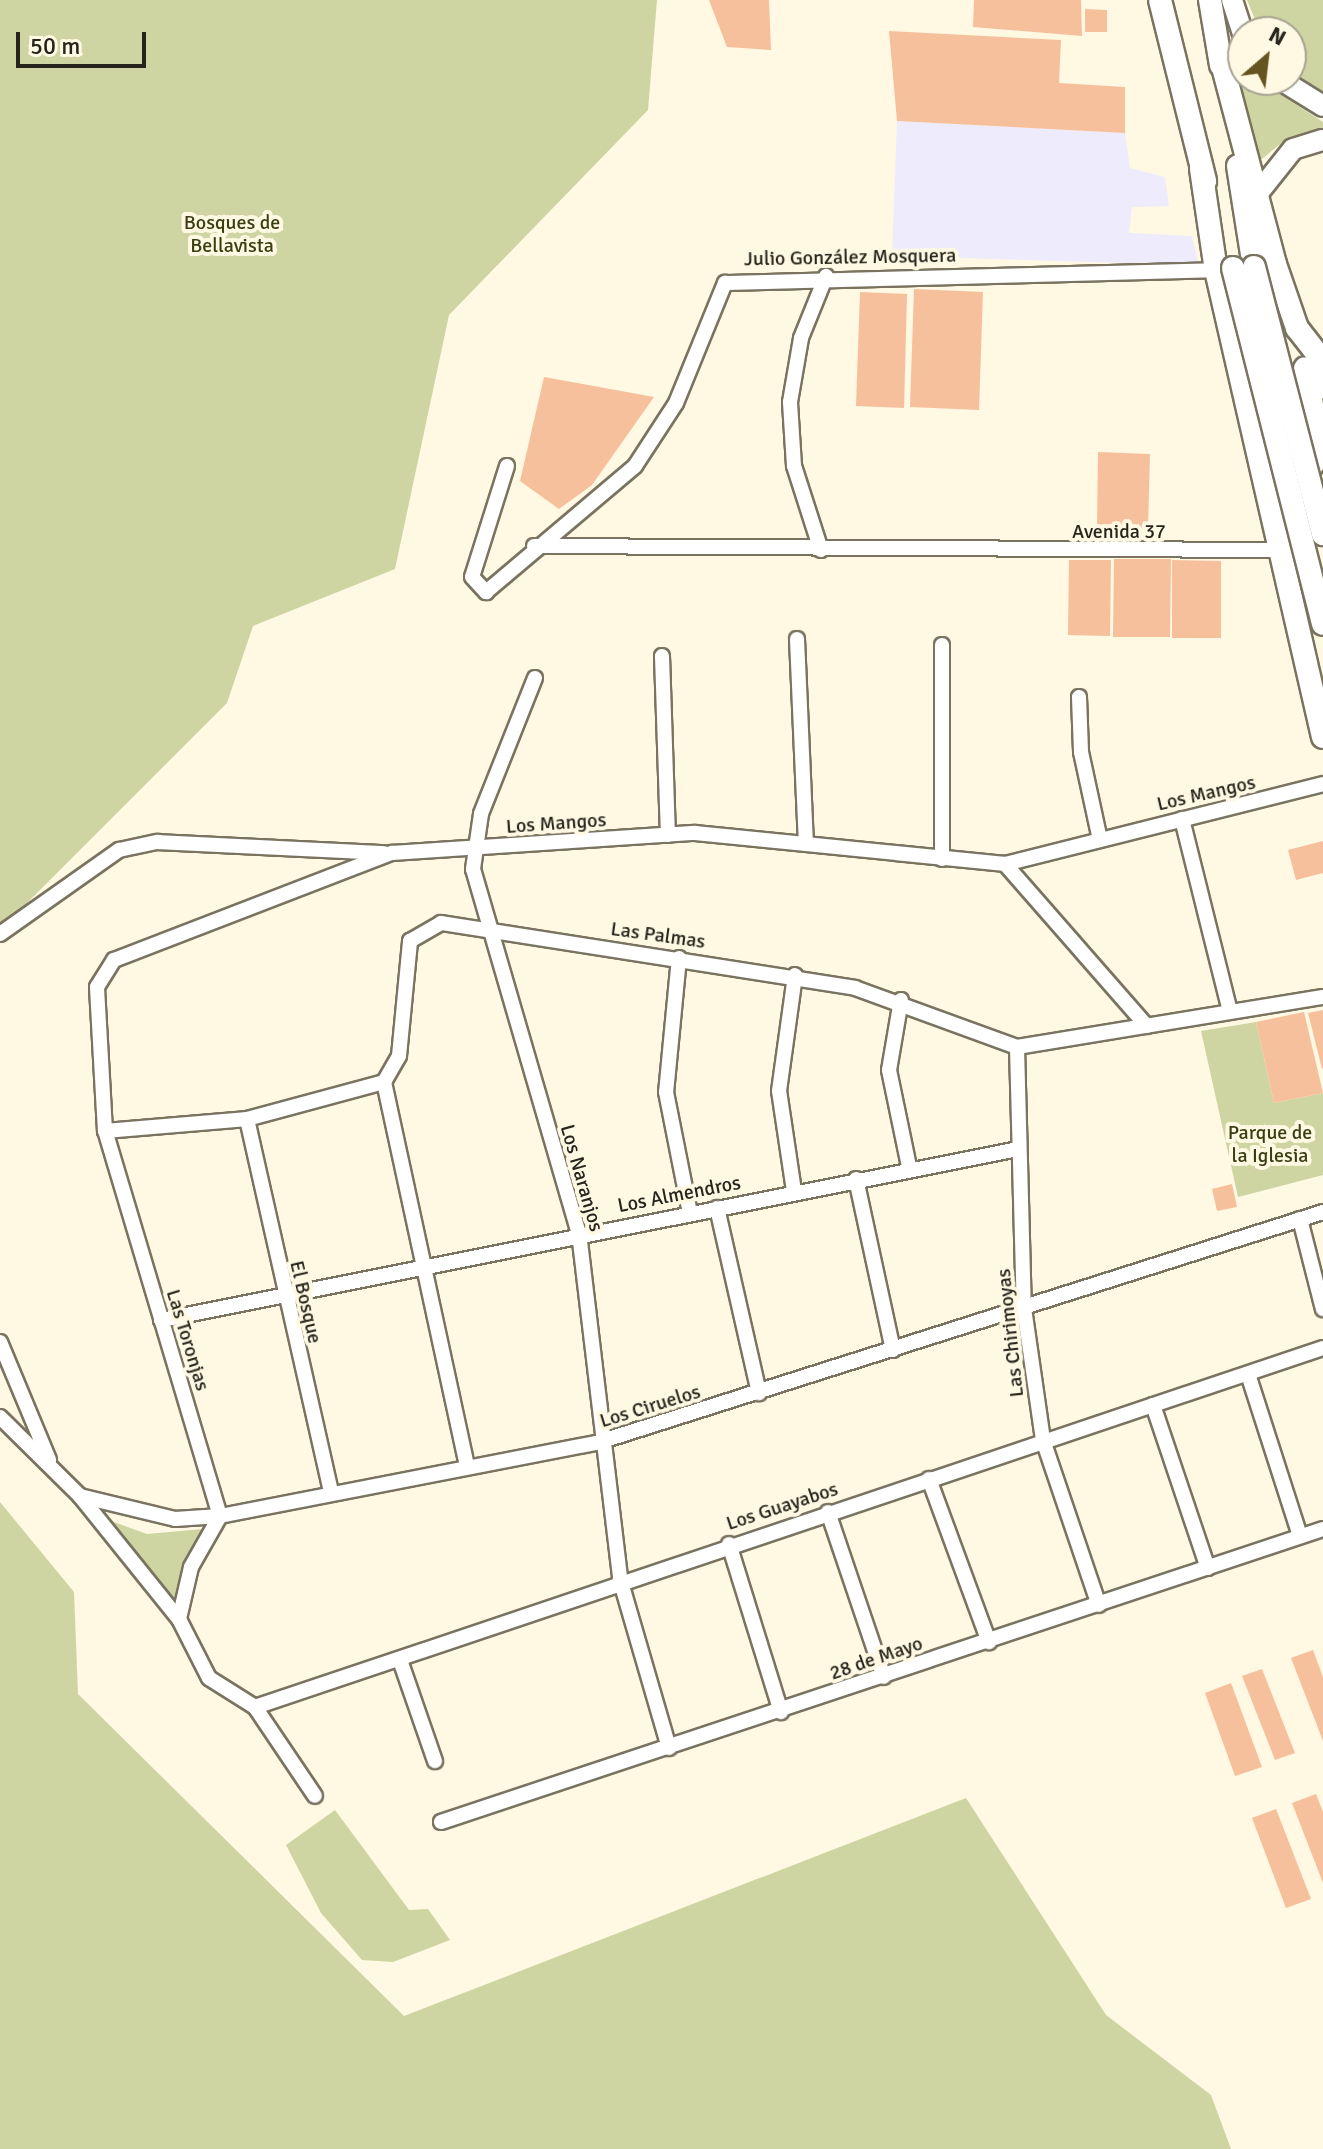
<!DOCTYPE html>
<html>
<head>
<meta charset="utf-8">
<style>
  body { margin:0 }
  #map { position:relative; width:1323px; height:2149px; overflow:hidden; background:#fff8e2; font-family:Signika,sans-serif }
  div>[style] { position:absolute }
  .industrial>* { inset:0; background:#eeebfd }
  .green>* { inset:0; background:#ced5a2 }
  .building>* { inset:0; background:#f7c09c }
  .roads { filter:drop-shadow(2px 0 #797360) drop-shadow(-2px 0 #797360) drop-shadow(0 2px #797360) drop-shadow(0 -2px #797360) }
  .street>* { height:14px; margin:-7px; padding:0 7px; transform-origin:7px; border-radius:7px; background:#fff }
  .secondary>* { height:20px; margin:-10px; padding:0 10px; transform-origin:10px; border-radius:10px; background:#fff }
  .primary>* { height:22px; margin:-11px; padding:0 11px; transform-origin:11px; border-radius:11px; background:#fff }
  .bridges { filter:drop-shadow(2px 0 #797360) drop-shadow(-2px 0 #797360) drop-shadow(0 2px #797360) drop-shadow(0 -2px #797360) }
  .primary-bridge>* { height:22px; margin:-11px; padding:0 11px; transform-origin:11px; border-radius:11px; background:#fff }
  span { translate:-50% -50%; white-space:nowrap; text-align:center; line-height:1.15; -webkit-text-stroke:8px #fff8e2; paint-order:stroke }
  .park-label { font-size:20px; color:#3a3e11 }
  .street-label { font-size:20px; color:#26241c }
  .north { position:absolute; left:1227px; top:16px; width:80px; height:80px; box-sizing:border-box; background:#fff8e2; border:2px solid #a8a393; border-radius:50%; rotate:28deg; font-size:22px; font-weight:700; line-height:32px; text-align:center; color:#26241c }
  .north::after { content:''; display:block; margin:auto; width:28px; height:36px; background:#635421; clip-path:polygon(50% 0,100% 100%,50% 72%,0 100%) }
  .scale { position:absolute; left:16px; top:32px; width:130px; height:36px; box-sizing:border-box; border:4px solid #26241c; border-top:0; padding-left:10px; font-size:24px; line-height:28px; white-space:nowrap; color:#26241c; -webkit-text-stroke:6px #fff8e2; paint-order:stroke }
</style>
</head>
<body>
<div id="map">
  <div class="industrial">
    <div style="clip-path:polygon(897px 121px,1125px 133px,1130px 168px,1165px 177px,1169px 206px,1132px 207px,1129px 233px,1192px 236px,1199px 265px,892px 256px)"></div>
  </div>
  <div class="green">
    <div style="clip-path:polygon(0 0,657px 0,648px 110px,449px 315px,395px 569px,253px 626px,227px 703px,0 930px)"></div>
    <div style="clip-path:polygon(1247px 0,1323px 0,1323px 91px,1291px 72px,1291px 32px,1260px 32px)"></div>
    <div style="clip-path:polygon(1232px 40px,1243px 80px,1258px 80px,1323px 122px,1323px 130px,1289px 137px,1258px 162px)"></div>
    <div style="clip-path:polygon(1256px 1022px,1274px 1103px,1323px 1093px,1323px 1175px,1238px 1197px,1201px 1031px)"></div>
    <div style="clip-path:polygon(0 1502px,74px 1592px,78px 1694px,404px 2016px,966px 1798px,1106px 2015px,1211px 2095px,1231px 2149px,0 2149px)"></div>
    <div style="clip-path:polygon(111px 1521px,147px 1534px,203px 1529px,172px 1604px)"></div>
    <div style="clip-path:polygon(335px 1810px,409px 1910px,428px 1909px,450px 1940px,393px 1962px,362px 1960px,321px 1913px,286px 1845px)"></div>
  </div>
  <div class="building">
    <div style="clip-path:polygon(709px 0,769px 0,771px 50px,727px 47px)"></div>
    <div style="clip-path:polygon(974px 0,1081px 0,1082px 36px,973px 27px)"></div>
    <div style="clip-path:polygon(1085px 9px,1107px 10px,1107px 32px,1085px 32px)"></div>
    <div style="clip-path:polygon(889px 31px,1061px 40px,1059px 83px,1125px 87px,1125px 133px,897px 121px)"></div>
    <div style="clip-path:polygon(914px 289px,983px 292px,979px 410px,910px 407px)"></div>
    <div style="clip-path:polygon(860px 292px,907px 294px,904px 408px,856px 406px)"></div>
    <div style="clip-path:polygon(544px 377px,654px 397px,592px 485px,559px 509px,520px 481px)"></div>
    <div style="clip-path:polygon(1098px 452px,1150px 454px,1148px 529px,1097px 528px)"></div>
    <div style="clip-path:polygon(1114px 559px,1171px 559px,1170px 637px,1113px 637px)"></div>
    <div style="clip-path:polygon(1069px 560px,1111px 560px,1110px 636px,1068px 635px)"></div>
    <div style="clip-path:polygon(1172px 560px,1221px 561px,1221px 638px,1172px 638px)"></div>
    <div style="clip-path:polygon(1323px 841px,1323px 873px,1296px 880px,1288px 850px)"></div>
    <div style="clip-path:polygon(1323px 1010px,1323px 1068px,1322px 1069px,1308px 1013px)"></div>
    <div style="clip-path:polygon(1304px 1012px,1323px 1093px,1274px 1103px,1256px 1022px)"></div>
    <div style="clip-path:polygon(1232px 1184px,1237px 1207px,1217px 1211px,1212px 1189px)"></div>
    <div style="clip-path:polygon(1313px 1650px,1323px 1677px,1323px 1741px,1291px 1658px)"></div>
    <div style="clip-path:polygon(1262px 1669px,1295px 1753px,1275px 1760px,1242px 1676px)"></div>
    <div style="clip-path:polygon(1231px 1683px,1262px 1767px,1235px 1776px,1205px 1693px)"></div>
    <div style="clip-path:polygon(1316px 1794px,1323px 1812px,1323px 1883px,1292px 1803px)"></div>
    <div style="clip-path:polygon(1276px 1809px,1311px 1899px,1286px 1908px,1252px 1818px)"></div>
  </div>
  <div class="roads">
    <div class="street">
      <div style="left:507px;top:466px;width:116px;rotate:107.5deg"></div>
      <div style="left:472px;top:577px;width:21px;rotate:47deg"></div>
      <div style="left:486px;top:592px;width:195px;rotate:-40.2deg"></div>
      <div style="left:635px;top:466px;width:75px;rotate:-56.9deg"></div>
      <div style="left:676px;top:403px;width:130px;rotate:-67.8deg"></div>
      <div style="left:725px;top:283px;width:491px;rotate:-1.5deg"></div>
      <div style="left:534px;top:546px;width:748px;rotate:0.31deg"></div>
      <div style="left:821px;top:550px;width:88px;rotate:-107.8deg"></div>
      <div style="left:794px;top:466px;width:64px;rotate:-93.6deg"></div>
      <div style="left:790px;top:402px;width:65px;rotate:-80.2deg"></div>
      <div style="left:801px;top:338px;width:67px;rotate:-68deg"></div>
      <div style="left:797px;top:639px;width:205px;rotate:87.5deg"></div>
      <div style="left:662px;top:656px;width:179px;rotate:88.1deg"></div>
      <div style="left:535px;top:678px;width:146px;rotate:111.7deg"></div>
      <div style="left:481px;top:814px;width:56px;rotate:98.3deg"></div>
      <div style="left:473px;top:869px;width:379px;rotate:73.8deg"></div>
      <div style="left:579px;top:1233px;width:348px;rotate:83.2deg"></div>
      <div style="left:620px;top:1579px;width:176px;rotate:73.8deg"></div>
      <div style="left:1079px;top:697px;width:55px;rotate:87.9deg"></div>
      <div style="left:1081px;top:752px;width:90px;rotate:77.8deg"></div>
      <div style="left:1182px;top:819px;width:198px;rotate:76deg"></div>
      <div style="left:942px;top:859px;width:214px;rotate:-90deg"></div>
      <div style="left:1005px;top:864px;width:328px;rotate:-14.1deg"></div>
      <div style="left:0;top:934px;width:146px;rotate:-35.2deg"></div>
      <div style="left:119px;top:850px;width:40px;rotate:-12deg"></div>
      <div style="left:158px;top:842px;width:226px;rotate:2.8deg"></div>
      <div style="left:679px;top:958px;width:135px;rotate:95.5deg"></div>
      <div style="left:666px;top:1092px;width:123px;rotate:78.8deg"></div>
      <div style="left:901px;top:1000px;width:71px;rotate:99.7deg"></div>
      <div style="left:889px;top:1070px;width:99px;rotate:78.3deg"></div>
      <div style="left:1017px;top:1047px;width:261px;rotate:88.5deg"></div>
      <div style="left:1024px;top:1308px;width:133px;rotate:81.8deg"></div>
      <div style="left:1043px;top:1440px;width:174px;rotate:71.3deg"></div>
      <div style="left:384px;top:1082px;width:393px;rotate:77.8deg"></div>
      <div style="left:247px;top:1119px;width:383px;rotate:77.3deg"></div>
      <div style="left:105px;top:1131px;width:143px;rotate:-4.8deg"></div>
      <div style="left:247px;top:1119px;width:142px;rotate:-15.1deg"></div>
      <div style="left:384px;top:1082px;width:30px;rotate:-60deg"></div>
      <div style="left:399px;top:1056px;width:116px;rotate:-84.5deg"></div>
      <div style="left:410px;top:941px;width:36px;rotate:-30deg"></div>
      <div style="left:441px;top:923px;width:419px;rotate:8.9deg"></div>
      <div style="left:855px;top:988px;width:172px;rotate:20deg"></div>
      <div style="left:1017px;top:1047px;width:310px;rotate:-9.3deg"></div>
      <div style="left:856px;top:1179px;width:175px;rotate:77.8deg"></div>
      <div style="left:794px;top:1191px;width:101px;rotate:-98.5deg"></div>
      <div style="left:779px;top:1091px;width:117px;rotate:-82.1deg"></div>
      <div style="left:717px;top:1208px;width:190px;rotate:77.2deg"></div>
      <div style="left:1300px;top:1219px;width:93px;rotate:75.7deg"></div>
      <div style="left:161px;top:1320px;width:874px;rotate:-11.28deg"></div>
      <div style="left:0;top:1342px;width:128px;rotate:67.4deg"></div>
      <div style="left:1248px;top:1374px;width:170px;rotate:72.2deg"></div>
      <div style="left:1153px;top:1405px;width:172px;rotate:71.4deg"></div>
      <div style="left:0;top:1417px;width:112px;rotate:44.6deg"></div>
      <div style="left:80px;top:1496px;width:98px;rotate:13.6deg"></div>
      <div style="left:175px;top:1519px;width:45px;rotate:-3.8deg"></div>
      <div style="left:220px;top:1516px;width:386px;rotate:-11deg"></div>
      <div style="left:599px;top:1442px;width:760px;rotate:-17.62deg"></div>
      <div style="left:929px;top:1479px;width:174px;rotate:69.8deg"></div>
      <div style="left:80px;top:1496px;width:158px;rotate:51.2deg"></div>
      <div style="left:828px;top:1512px;width:174px;rotate:71.3deg"></div>
      <div style="left:729px;top:1544px;width:176px;rotate:72.8deg"></div>
      <div style="left:400px;top:1660px;width:107px;rotate:70.9deg"></div>
      <div style="left:255px;top:1707px;width:54px;rotate:-147.8deg"></div>
      <div style="left:209px;top:1678px;width:66px;rotate:-117deg"></div>
      <div style="left:179px;top:1619px;width:53px;rotate:-77deg"></div>
      <div style="left:191px;top:1567px;width:59px;rotate:-60.4deg"></div>
      <div style="left:220px;top:1516px;width:402px;rotate:-106.6deg"></div>
      <div style="left:105px;top:1131px;width:144px;rotate:-93.2deg"></div>
      <div style="left:97px;top:987px;width:32px;rotate:-58deg"></div>
      <div style="left:114px;top:960px;width:298px;rotate:-21.1deg"></div>
      <div style="left:392px;top:853px;width:304px;rotate:-3.8deg"></div>
      <div style="left:695px;top:833px;width:312px;rotate:5.7deg"></div>
      <div style="left:1005px;top:864px;width:215px;rotate:48.8deg"></div>
      <div style="left:255px;top:1707px;width:1127px;rotate:-18.58deg"></div>
      <div style="left:255px;top:1707px;width:107px;rotate:56deg"></div>
      <div style="left:441px;top:1822px;width:929px;rotate:-18.38deg"></div>
    </div>
    <div class="secondary">
      <div style="left:1232px;top:0;width:36px;rotate:72deg"></div>
      <div style="left:1281px;top:80px;width:49px;rotate:31.8deg"></div>
      <div style="left:1258px;top:193px;width:56px;rotate:-51.5deg"></div>
      <div style="left:1293px;top:149px;width:31px;rotate:-17deg"></div>
    </div>
    <div class="primary">
      <div style="left:1160px;top:0;width:187px;rotate:76deg"></div>
      <div style="left:1210px;top:0;width:66px;rotate:80.4deg"></div>
      <div style="left:1219px;top:52px;width:219px;rotate:75.2deg"></div>
      <div style="left:1275px;top:264px;width:68px;rotate:71deg"></div>
      <div style="left:1297px;top:328px;width:33px;rotate:52deg"></div>
      <div style="left:1317px;top:354px;width:34px;rotate:80deg"></div>
      <div style="left:1238px;top:166px;width:102px;rotate:81deg"></div>
      <div style="left:1201px;top:169px;width:102px;rotate:81.6deg"></div>
      <div style="left:1216px;top:270px;width:479px;rotate:77.1deg"></div>
      <div style="left:1289px;top:472px;width:25px;rotate:-18deg"></div>
      <div style="left:1313px;top:464px;width:19px;rotate:-69deg"></div>
      <div style="left:1320px;top:446px;width:79px;rotate:-100.9deg"></div>
    </div>
  </div>
  <div class="bridges">
    <div class="primary-bridge">
      <div style="left:1254px;top:267px;width:276px;rotate:75.5deg"></div>
      <div style="left:1233px;top:268px;width:367px;rotate:75.8deg"></div>
    </div>
  </div>
  <div class="park-label">
    <span style="left:232px;top:234px">Bosques de<br>Bellavista</span>
    <span style="left:1270px;top:1144px">Parque de<br>la Iglesia</span>
  </div>
  <div class="street-label">
    <span style="left:850px;top:257px;rotate:-1deg">Julio González Mosquera</span>
    <span style="left:1119px;top:531px">Avenida 37</span>
    <span style="left:1206px;top:793px;rotate:-13deg">Los Mangos</span>
    <span style="left:556px;top:823px;rotate:-4deg">Los Mangos</span>
    <span style="left:658px;top:935px;rotate:8deg">Las Palmas</span>
    <span style="left:582px;top:1178px;rotate:74deg">Los Naranjos</span>
    <span style="left:679px;top:1194px;rotate:-11deg">Los Almendros</span>
    <span style="left:306px;top:1302px;rotate:77deg">El Bosque</span>
    <span style="left:1010px;top:1333px;rotate:-96deg">Las Chirimoyas</span>
    <span style="left:188px;top:1340px;rotate:73deg">Las Toronjas</span>
    <span style="left:650px;top:1406px;rotate:-17deg">Los Ciruelos</span>
    <span style="left:782px;top:1506px;rotate:-18deg">Los Guayabos</span>
    <span style="left:876px;top:1658px;rotate:-19deg">28 de Mayo</span>
  </div>
  <div class="north">N</div>
  <div class="scale">50 m</div>
</div>
</body>
</html>
